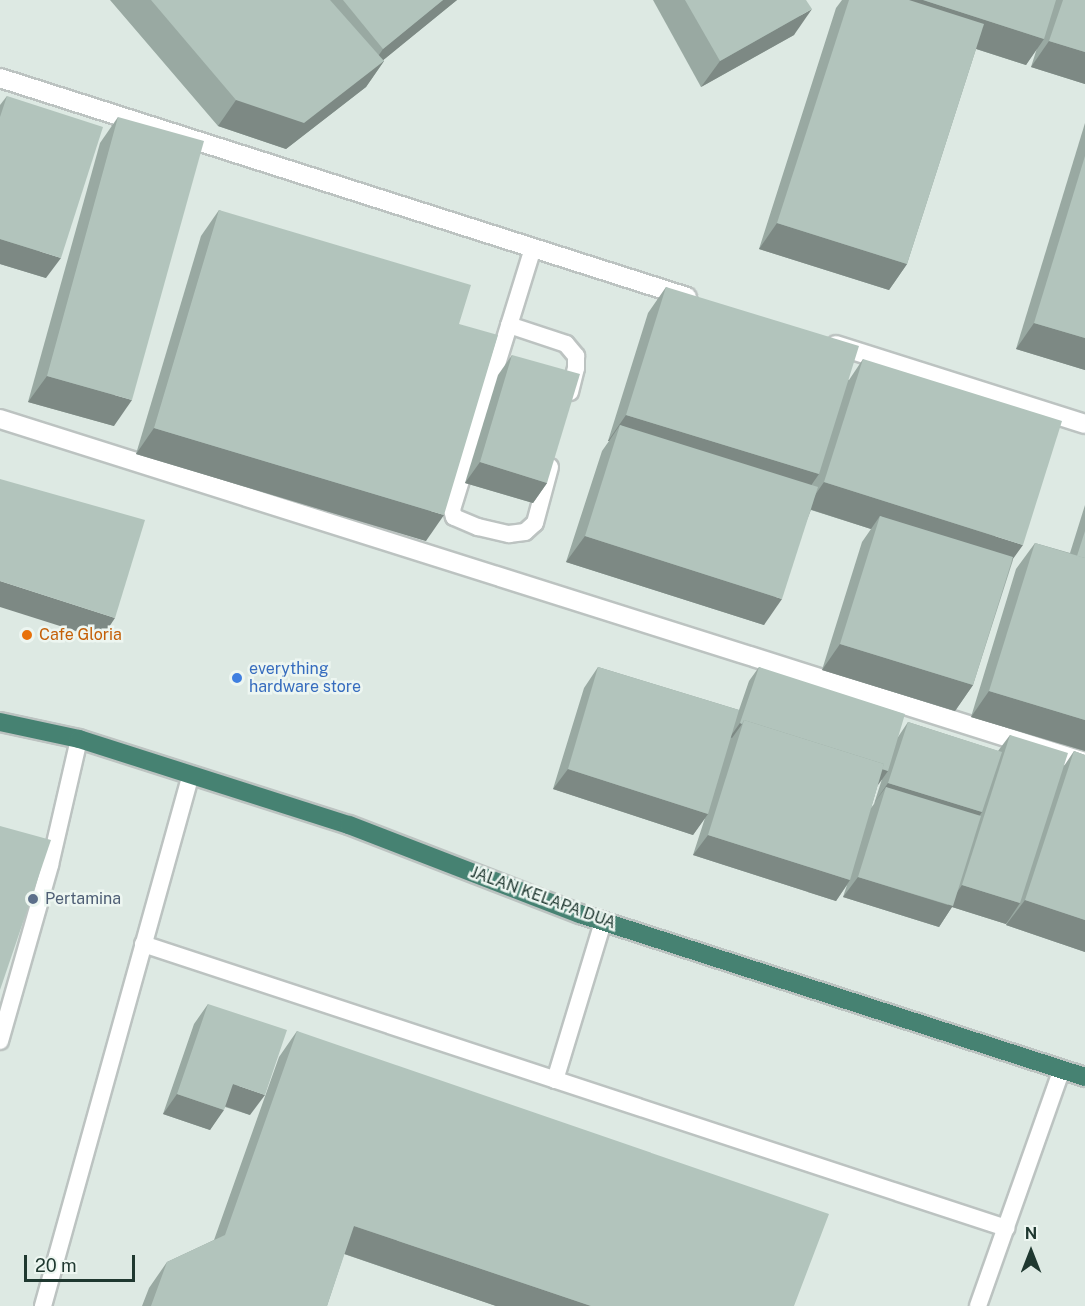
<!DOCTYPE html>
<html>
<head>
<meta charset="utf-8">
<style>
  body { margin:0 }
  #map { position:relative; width:1085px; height:1306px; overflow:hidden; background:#dde9e3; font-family:"Public Sans",sans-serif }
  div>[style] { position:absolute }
  .roads { filter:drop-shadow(2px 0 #bcc3c1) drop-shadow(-2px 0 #bcc3c1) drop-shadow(0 2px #bcc3c1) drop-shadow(0 -2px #bcc3c1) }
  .service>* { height:16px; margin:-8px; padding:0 8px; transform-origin:8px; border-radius:8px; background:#fff }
  .minor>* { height:18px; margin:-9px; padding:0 9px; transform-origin:9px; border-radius:9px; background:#fff }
  .trunk>* { height:18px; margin:-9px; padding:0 9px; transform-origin:9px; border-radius:9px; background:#468272 }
  .wall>* { inset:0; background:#99a9a2 }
  .shaded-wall>* { inset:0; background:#7d8984 }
  .building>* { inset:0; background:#b2c4bc }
  .dots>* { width:16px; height:16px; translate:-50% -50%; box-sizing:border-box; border:3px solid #edf6f1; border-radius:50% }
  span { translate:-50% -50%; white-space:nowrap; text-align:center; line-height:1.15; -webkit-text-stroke:5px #edf6f1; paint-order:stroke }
  .food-label { font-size:16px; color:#c56008 }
  .left { translate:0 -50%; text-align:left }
  .shop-label { font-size:16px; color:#366cbe }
  .street-label { font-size:16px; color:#1f3830 }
  .service-label { font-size:16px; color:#4e5e75 }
  .north { position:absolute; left:1001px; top:1222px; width:60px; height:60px; -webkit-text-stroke:4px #edf6f1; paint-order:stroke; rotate:0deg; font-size:16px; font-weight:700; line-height:24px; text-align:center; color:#1f3830 }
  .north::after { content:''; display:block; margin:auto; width:21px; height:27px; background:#1f3830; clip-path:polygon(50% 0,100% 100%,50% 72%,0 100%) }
  .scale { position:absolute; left:24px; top:1255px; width:111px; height:27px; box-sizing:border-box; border:3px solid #1f3830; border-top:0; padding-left:8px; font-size:18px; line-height:21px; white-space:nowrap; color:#1f3830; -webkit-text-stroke:4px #edf6f1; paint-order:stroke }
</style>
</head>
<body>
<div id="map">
  <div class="roads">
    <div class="service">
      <div style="left:533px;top:248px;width:274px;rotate:107.2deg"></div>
      <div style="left:452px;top:510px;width:7px;rotate:74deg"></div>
      <div style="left:454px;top:517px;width:26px;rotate:23deg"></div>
      <div style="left:478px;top:527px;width:32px;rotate:13deg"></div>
      <div style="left:509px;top:534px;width:16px;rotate:-7deg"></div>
      <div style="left:525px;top:532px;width:13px;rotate:-42deg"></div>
      <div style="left:535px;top:523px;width:58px;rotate:-75deg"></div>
      <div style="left:509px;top:325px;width:60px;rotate:18.4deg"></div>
      <div style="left:566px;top:344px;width:16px;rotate:50deg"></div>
      <div style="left:576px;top:356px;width:12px;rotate:90deg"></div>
      <div style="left:576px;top:368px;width:25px;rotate:104deg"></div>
      <div style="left:143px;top:944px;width:909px;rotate:18.22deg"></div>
      <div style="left:0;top:1041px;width:183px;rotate:-74.1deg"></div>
      <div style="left:50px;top:865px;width:129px;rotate:-77deg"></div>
      <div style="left:555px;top:1080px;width:165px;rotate:-73.1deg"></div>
      <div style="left:43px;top:1306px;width:552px;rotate:-74.45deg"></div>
      <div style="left:978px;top:1306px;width:251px;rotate:-70.5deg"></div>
    </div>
    <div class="minor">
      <div style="left:0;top:78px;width:721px;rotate:17.68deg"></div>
      <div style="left:836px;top:345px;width:261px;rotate:17.6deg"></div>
      <div style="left:0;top:419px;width:1138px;rotate:17.54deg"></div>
    </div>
    <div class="trunk">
      <div style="left:0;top:722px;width:81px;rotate:12.1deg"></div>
      <div style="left:79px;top:739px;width:283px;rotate:17.7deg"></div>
      <div style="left:349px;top:825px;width:248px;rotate:21.1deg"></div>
      <div style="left:580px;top:914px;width:531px;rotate:17.89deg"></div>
    </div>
  </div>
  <div class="wall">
    <div style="clip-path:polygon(110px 0,457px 0,383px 60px,384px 61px,366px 87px,286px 149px,218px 126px)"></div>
    <div style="clip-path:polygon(653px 0,806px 0,794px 35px,701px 87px)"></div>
    <div style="clip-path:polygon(842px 0,1085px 0,1085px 84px,1031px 67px,1037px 48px,1026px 65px,976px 49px,907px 264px,889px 290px,759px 249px,836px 8px)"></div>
    <div style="clip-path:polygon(7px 96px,46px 278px,0 264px,0 105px)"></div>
    <div style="clip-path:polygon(118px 117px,114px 426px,28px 402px,100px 143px)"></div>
    <div style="clip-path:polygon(1085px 123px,1085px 370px,1016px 349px)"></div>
    <div style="clip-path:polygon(219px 210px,459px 324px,426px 541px,136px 454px,201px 236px)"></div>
    <div style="clip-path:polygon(666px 287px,849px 380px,863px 359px,1013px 560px,973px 685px,955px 711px,822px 670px,862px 542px,871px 529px,811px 510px,764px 625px,566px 562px,602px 451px,609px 441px,608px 441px,648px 313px)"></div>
    <div style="clip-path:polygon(512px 355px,547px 483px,533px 503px,465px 483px,498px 375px)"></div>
    <div style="clip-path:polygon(1085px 505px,1085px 751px,971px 717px,1016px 569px,1035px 543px,1070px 553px)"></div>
    <div style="clip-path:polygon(evenodd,598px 667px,739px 710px,749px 681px,759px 667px,898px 737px,908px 722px,998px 751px,1010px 735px,1064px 766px,1074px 751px,1085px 755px,1085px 952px,1006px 925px,1008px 920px,1006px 924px,952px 907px,939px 927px,843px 897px,847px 885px,836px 901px,693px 855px,705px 818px,693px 835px,553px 789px,584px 688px,598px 667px,882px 779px,874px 804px,871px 808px,878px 784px,882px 779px)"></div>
    <div style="clip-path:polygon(208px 1004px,250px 1115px,225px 1107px,210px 1130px,163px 1114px,194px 1024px)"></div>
    <div style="clip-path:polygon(297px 1031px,794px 1306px,496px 1306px,344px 1254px,327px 1306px,142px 1306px,149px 1288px,167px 1262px,214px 1240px,279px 1057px)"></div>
  </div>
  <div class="shaded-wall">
    <div style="clip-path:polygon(443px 0,457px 0,365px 75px,383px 49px)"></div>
    <div style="clip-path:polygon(871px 0,923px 0,1044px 39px,1026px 65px,862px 12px)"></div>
    <div style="clip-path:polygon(812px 9px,794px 35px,701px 87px,720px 61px)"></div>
    <div style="clip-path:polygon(1049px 41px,1085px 52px,1085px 84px,1031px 67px)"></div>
    <div style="clip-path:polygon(384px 61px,366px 87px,286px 149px,218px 126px,236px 100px)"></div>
    <div style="clip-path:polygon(777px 223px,907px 264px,889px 290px,759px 249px)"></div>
    <div style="clip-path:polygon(0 239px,61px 258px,46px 278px,0 264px)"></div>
    <div style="clip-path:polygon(1034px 323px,1085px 338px,1085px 370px,1016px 349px)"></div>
    <div style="clip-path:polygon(47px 376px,132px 400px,114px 426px,28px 402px)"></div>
    <div style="clip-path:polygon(626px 415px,819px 474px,801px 500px,620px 425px,609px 441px,608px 441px)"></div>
    <div style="clip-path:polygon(154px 428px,444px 515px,426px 541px,136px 454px)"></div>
    <div style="clip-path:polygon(480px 462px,547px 483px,533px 503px,465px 483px)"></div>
    <div style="clip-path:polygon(824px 482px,1023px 545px,1005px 570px,880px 516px,871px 529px,806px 508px)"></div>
    <div style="clip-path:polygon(585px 536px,782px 599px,764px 625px,566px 562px)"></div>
    <div style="clip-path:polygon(0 581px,115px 618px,101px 639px,0 607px)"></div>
    <div style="clip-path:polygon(840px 644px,973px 685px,955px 711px,822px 670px)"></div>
    <div style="clip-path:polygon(989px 691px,1085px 720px,1085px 751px,971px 717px)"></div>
    <div style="clip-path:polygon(740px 723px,742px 724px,732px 738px,730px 737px)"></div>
    <div style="clip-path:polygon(743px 724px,888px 771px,878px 785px)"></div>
    <div style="clip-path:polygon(568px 769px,708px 814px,693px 835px,553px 789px)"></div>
    <div style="clip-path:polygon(888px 783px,982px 812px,968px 833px,886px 787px,874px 803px)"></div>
    <div style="clip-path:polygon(708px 835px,850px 880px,836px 901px,693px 855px)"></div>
    <div style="clip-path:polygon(858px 877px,948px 905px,962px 885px,1020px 903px,1006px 924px,952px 907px,939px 927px,843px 897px)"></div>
    <div style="clip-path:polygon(1025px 900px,1085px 920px,1085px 952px,1006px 925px)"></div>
    <div style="clip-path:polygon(233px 1084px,265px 1095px,250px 1115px,219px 1104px)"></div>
    <div style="clip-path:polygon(177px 1094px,224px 1110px,210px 1130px,163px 1114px)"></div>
    <div style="clip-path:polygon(354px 1226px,591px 1306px,496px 1306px,336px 1251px)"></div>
  </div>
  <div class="building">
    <div style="clip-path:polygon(151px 0,330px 0,384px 61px,304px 123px,236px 100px)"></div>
    <div style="clip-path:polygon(343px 0,443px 0,383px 49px)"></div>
    <div style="clip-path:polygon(685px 0,806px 0,812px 9px,720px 61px)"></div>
    <div style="clip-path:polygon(849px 0,909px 0,984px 24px,907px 264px,777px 223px)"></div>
    <div style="clip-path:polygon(923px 0,1056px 0,1044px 39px)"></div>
    <div style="clip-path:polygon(1063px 0,1085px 0,1085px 52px,1049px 41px)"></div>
    <div style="clip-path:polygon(7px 96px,103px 127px,61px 258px,0 239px,0 117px)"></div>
    <div style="clip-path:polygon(118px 117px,204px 141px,132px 400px,47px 376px)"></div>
    <div style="clip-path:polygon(1085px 156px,1085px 338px,1034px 323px)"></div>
    <div style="clip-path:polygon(219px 210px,471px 285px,459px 324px,498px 335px,444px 515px,154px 428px)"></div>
    <div style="clip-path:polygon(666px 287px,859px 346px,819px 474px,626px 415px)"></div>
    <div style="clip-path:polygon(512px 355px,580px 374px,547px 483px,480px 462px)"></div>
    <div style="clip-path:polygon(863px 359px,1062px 421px,1023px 545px,824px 482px)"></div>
    <div style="clip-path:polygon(620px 425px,818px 487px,782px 599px,585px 536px)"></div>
    <div style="clip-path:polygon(0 479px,145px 520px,115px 618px,0 581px)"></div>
    <div style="clip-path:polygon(880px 516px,1013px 557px,973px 685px,840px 644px)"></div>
    <div style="clip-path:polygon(1085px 531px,1085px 558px,1077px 556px)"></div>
    <div style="clip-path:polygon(1035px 543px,1085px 558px,1085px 720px,989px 691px)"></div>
    <div style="clip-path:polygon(598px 667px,739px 710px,708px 814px,568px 769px)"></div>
    <div style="clip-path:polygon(759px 667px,905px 714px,888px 771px,882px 769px,884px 764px,744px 720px,742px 724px,740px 723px)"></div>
    <div style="clip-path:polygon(744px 720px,884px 764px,850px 880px,708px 835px)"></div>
    <div style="clip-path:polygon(908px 722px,1002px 752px,982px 812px,888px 783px)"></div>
    <div style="clip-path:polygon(1010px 735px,1068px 753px,1020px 903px,962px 885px)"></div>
    <div style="clip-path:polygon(1074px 751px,1085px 755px,1085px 920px,1025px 900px)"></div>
    <div style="clip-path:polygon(886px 787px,981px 816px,953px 906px,858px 877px)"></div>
    <div style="clip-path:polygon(0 826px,51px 840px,0 990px)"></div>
    <div style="clip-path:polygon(208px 1004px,287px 1030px,265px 1095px,233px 1084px,224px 1110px,177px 1094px)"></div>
    <div style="clip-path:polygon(297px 1031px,829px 1214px,794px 1306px,591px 1306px,354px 1226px,327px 1306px,151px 1306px,167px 1262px,225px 1235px)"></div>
  </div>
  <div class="dots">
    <div style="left:27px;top:635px;background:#e8710a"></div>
    <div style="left:237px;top:678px;background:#3f7fe0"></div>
    <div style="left:33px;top:899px;background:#5c6f8a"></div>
  </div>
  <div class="food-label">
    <span class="left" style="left:39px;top:635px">Cafe Gloria</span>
  </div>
  <div class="shop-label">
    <span class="left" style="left:249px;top:678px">everything<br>hardware store</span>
  </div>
  <div class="street-label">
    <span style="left:543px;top:898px;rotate:20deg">JALAN KELAPA DUA</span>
  </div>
  <div class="service-label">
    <span class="left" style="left:45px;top:899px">Pertamina</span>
  </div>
  <div class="north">N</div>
  <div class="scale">20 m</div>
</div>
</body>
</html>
